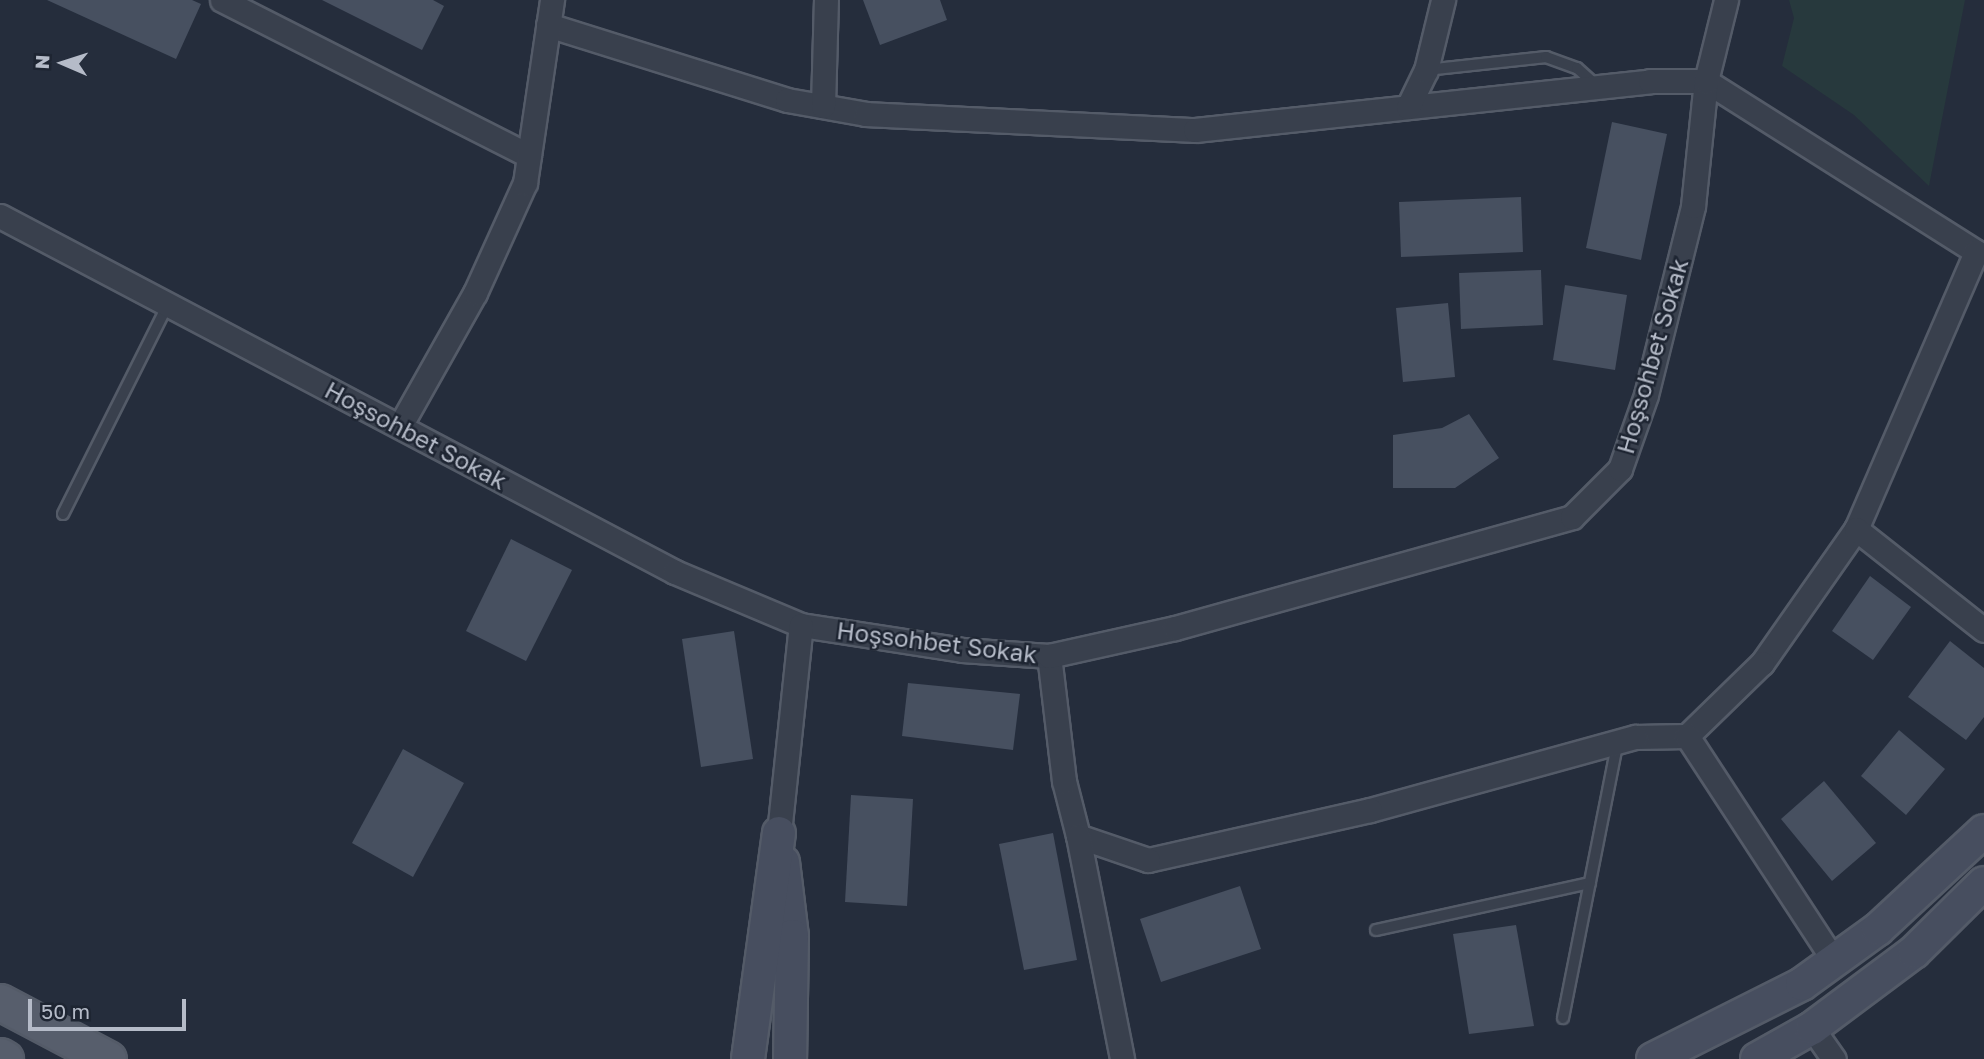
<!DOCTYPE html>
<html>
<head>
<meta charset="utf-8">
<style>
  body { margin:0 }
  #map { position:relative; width:1984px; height:1059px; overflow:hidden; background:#252d3c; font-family:"Golos Text",sans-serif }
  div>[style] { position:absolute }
  .green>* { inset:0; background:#27393d }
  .building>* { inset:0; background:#475060 }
  .roads { filter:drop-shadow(2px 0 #545b68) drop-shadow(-2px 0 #545b68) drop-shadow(0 2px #545b68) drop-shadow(0 -2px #545b68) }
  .lane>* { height:10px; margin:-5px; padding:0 5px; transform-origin:5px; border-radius:5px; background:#39404d }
  .street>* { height:23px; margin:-11.5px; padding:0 11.5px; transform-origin:11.5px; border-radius:11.5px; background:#39404d }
  .secondary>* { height:32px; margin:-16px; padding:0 16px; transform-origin:16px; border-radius:16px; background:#474e5f }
  .primary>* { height:35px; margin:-17.5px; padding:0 17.5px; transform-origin:17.5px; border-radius:17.5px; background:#575e6c }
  span { translate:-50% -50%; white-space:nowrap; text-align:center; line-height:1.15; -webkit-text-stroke:5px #1e2532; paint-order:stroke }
  .street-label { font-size:24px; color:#b5bbc8 }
  .north { position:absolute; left:28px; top:28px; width:70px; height:70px; -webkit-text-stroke:5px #1e2532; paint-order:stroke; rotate:273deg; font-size:19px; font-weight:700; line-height:28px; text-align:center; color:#b5bbc8 }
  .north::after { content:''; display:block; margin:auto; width:24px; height:32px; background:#b5bbc8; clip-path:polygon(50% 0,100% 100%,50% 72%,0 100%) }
  .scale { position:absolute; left:28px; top:999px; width:158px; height:32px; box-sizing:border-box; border:4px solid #b5bbc8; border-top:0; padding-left:9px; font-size:21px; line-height:24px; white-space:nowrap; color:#b5bbc8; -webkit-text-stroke:5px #1e2532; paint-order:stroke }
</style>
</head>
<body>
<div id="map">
  <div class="green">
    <div style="clip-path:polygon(1789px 0,1965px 0,1929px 186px,1854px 115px,1782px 66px,1794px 18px)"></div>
  </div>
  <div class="building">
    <div style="clip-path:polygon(47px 0,192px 0,201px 4px,176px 59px)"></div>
    <div style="clip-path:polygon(322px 0,433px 0,444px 6px,422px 50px)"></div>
    <div style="clip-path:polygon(863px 0,940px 0,947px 20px,880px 45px)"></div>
    <div style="clip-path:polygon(1612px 122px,1667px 134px,1641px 260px,1586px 248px)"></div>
    <div style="clip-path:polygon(1521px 197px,1523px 252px,1401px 257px,1399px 202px)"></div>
    <div style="clip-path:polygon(1541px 270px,1543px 325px,1461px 329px,1459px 273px)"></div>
    <div style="clip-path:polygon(1565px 285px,1627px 295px,1615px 370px,1553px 360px)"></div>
    <div style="clip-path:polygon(1448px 303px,1455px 377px,1403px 382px,1396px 308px)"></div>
    <div style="clip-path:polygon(1469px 414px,1499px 458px,1455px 488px,1393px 488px,1393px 435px,1442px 428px)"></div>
    <div style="clip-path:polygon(511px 539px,572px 570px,526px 661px,466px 631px)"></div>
    <div style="clip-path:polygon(1870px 576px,1911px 607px,1873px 660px,1832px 631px)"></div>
    <div style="clip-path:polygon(734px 631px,753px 759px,701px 767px,682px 639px)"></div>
    <div style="clip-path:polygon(1950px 641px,1984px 668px,1984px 717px,1966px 740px,1908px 697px)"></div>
    <div style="clip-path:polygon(908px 683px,1020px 694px,1013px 750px,902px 736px)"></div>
    <div style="clip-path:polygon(1899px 730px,1945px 769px,1906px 815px,1861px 776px)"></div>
    <div style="clip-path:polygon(403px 749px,464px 783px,413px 877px,352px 843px)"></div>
    <div style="clip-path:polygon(1824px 781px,1876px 843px,1832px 881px,1781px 819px)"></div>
    <div style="clip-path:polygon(851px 795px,913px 799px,907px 906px,845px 902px)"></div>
    <div style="clip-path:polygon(1053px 833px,1077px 960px,1024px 970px,999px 844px)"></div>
    <div style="clip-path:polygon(1240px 886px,1261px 949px,1161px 982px,1140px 919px)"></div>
    <div style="clip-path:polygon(1516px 925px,1534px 1026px,1469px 1034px,1453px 934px)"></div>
  </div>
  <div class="roads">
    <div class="lane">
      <div style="left:1426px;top:70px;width:121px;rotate:-6.2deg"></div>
      <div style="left:1546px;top:57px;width:33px;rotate:20deg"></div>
      <div style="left:1577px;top:68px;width:25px;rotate:42deg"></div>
      <div style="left:63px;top:514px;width:235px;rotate:-63.4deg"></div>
      <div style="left:1376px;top:930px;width:219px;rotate:-12.4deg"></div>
      <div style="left:1563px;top:1018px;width:282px;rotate:-78.8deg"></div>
    </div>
    <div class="street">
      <div style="left:222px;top:0;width:344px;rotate:26.9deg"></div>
      <div style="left:548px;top:25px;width:250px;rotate:17.4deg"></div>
      <div style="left:787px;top:100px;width:80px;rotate:10deg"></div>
      <div style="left:866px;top:114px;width:329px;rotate:2.8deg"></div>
      <div style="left:1195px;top:130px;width:458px;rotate:-6.1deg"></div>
      <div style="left:1650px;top:81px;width:56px"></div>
      <div style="left:1706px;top:81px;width:320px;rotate:32.3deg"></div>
      <div style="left:1976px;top:252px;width:302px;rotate:113.4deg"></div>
      <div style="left:1856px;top:529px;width:164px;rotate:125deg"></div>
      <div style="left:1762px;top:663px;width:105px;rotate:135.8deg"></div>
      <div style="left:1687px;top:736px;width:52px;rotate:178.9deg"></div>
      <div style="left:1635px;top:737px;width:275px;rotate:164.6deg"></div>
      <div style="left:1370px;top:810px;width:228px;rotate:167.3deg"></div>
      <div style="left:1148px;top:860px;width:74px;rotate:-161.1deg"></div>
      <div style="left:1078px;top:836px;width:57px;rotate:-104.3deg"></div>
      <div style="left:1064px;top:781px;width:126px;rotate:-96.8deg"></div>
      <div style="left:823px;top:106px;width:106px;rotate:-88.4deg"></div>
      <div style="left:1408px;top:107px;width:41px;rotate:-64.1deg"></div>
      <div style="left:1426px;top:70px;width:72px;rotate:-76.3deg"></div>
      <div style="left:0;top:216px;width:763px;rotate:27.81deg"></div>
      <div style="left:675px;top:572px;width:137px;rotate:22.8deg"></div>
      <div style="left:801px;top:625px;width:163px;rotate:8.8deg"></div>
      <div style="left:962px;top:650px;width:87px;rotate:3.9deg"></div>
      <div style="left:1049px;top:656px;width:129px;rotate:-12.5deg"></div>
      <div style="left:1175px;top:628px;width:412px;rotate:-15.6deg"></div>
      <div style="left:1572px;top:517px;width:68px;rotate:-45deg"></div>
      <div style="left:1620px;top:469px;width:78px;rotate:-70.6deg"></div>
      <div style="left:1646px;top:395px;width:195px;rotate:-76deg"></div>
      <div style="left:1693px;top:206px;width:126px;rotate:-84.1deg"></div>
      <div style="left:1706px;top:81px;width:83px;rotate:-76.1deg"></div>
      <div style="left:400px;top:426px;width:153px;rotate:-60.6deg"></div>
      <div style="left:475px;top:293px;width:121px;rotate:-65.6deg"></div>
      <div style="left:525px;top:183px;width:185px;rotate:-81.6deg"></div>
      <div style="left:1856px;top:529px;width:163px;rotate:38.3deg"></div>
      <div style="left:1687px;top:736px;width:269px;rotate:56.8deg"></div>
      <div style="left:779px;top:833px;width:209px;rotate:-84deg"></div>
      <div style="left:1078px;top:836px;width:227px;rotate:78.8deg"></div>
      <div style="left:1812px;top:1028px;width:38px;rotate:55deg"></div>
    </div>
    <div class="secondary">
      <div style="left:783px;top:862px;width:75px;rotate:83.1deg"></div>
      <div style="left:792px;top:936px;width:123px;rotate:90.9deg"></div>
      <div style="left:748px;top:1059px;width:228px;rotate:-82.2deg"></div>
      <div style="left:1653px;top:1059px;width:167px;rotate:-26.7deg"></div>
      <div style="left:1802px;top:984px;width:94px;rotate:-35.9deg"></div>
      <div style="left:1878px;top:929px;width:144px;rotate:-42.8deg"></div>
      <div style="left:1757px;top:1059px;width:63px;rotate:-29.4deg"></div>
      <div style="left:1812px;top:1028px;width:127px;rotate:-36.7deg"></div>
      <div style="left:1914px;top:952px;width:98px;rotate:-44.6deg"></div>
    </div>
    <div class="primary">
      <div style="left:0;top:1002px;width:122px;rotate:27.8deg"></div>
      <div style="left:0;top:1056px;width:6px;rotate:31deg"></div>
    </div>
  </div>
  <div class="street-label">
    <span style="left:1652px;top:356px;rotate:-74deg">Hoşsohbet Sokak</span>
    <span style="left:416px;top:435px;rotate:28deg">Hoşsohbet Sokak</span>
    <span style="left:937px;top:642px;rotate:7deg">Hoşsohbet Sokak</span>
  </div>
  <div class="north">N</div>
  <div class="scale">50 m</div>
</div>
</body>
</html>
